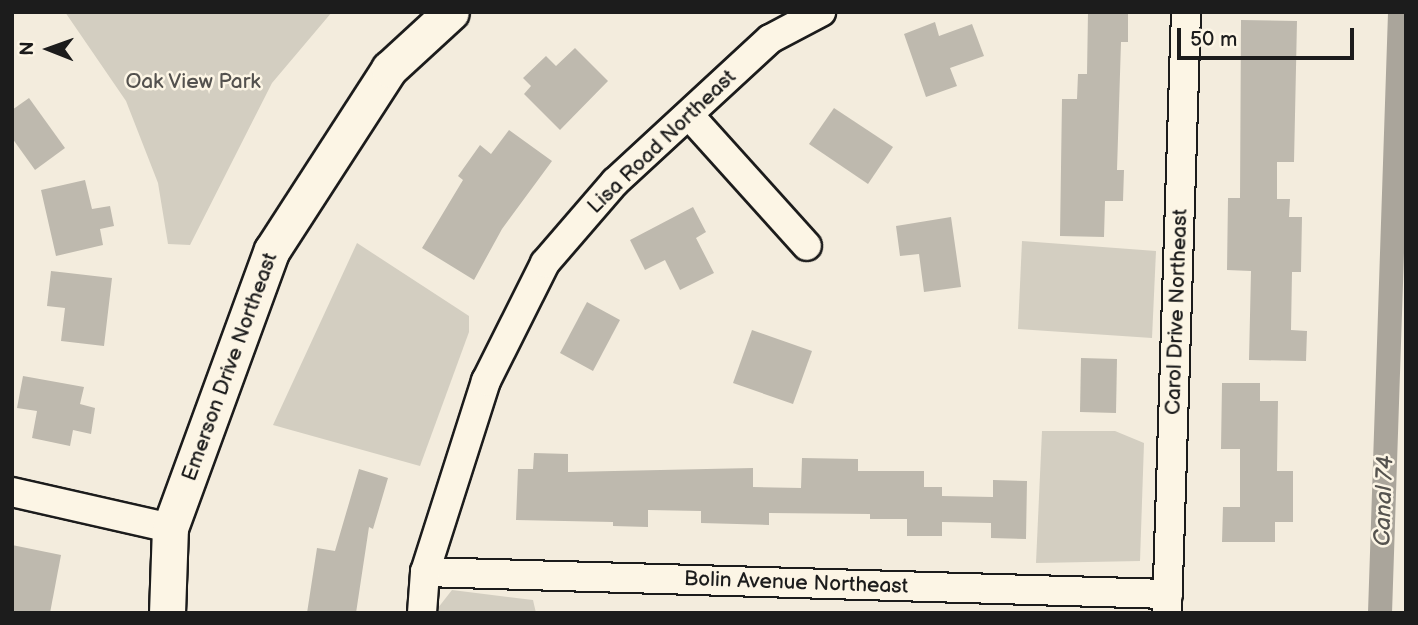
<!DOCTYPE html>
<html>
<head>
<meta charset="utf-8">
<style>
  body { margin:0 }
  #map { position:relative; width:1418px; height:625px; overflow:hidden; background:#f3ecdd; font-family:"Balsamiq Sans",sans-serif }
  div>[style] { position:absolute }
  .green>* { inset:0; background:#d3cec1 }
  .canal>* { height:24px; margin:-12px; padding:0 12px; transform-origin:12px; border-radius:12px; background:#aaa59b }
  .building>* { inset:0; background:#beb9ae }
  .roads { filter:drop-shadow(2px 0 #1c1c1c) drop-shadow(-2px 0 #1c1c1c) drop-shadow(0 2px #1c1c1c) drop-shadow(0 -2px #1c1c1c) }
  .minor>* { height:28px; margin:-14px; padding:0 14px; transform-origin:14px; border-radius:14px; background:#fcf5e5 }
  .tertiary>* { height:35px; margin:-17.5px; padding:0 17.5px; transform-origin:17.5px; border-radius:17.5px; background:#fcf5e5 }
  span { translate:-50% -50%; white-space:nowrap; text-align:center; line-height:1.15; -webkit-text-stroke:5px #fcf5e5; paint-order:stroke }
  .park-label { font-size:21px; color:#53514e }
  .street-label { font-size:21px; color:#1c1c1c }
  .water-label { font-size:23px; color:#55534f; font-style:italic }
  .frame { position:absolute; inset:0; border:14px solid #1c1c1c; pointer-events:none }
  .north { position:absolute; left:14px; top:14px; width:70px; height:70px; -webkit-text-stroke:5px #fcf5e5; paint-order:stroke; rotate:271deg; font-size:19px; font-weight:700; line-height:28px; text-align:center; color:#1c1c1c }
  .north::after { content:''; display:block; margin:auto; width:24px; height:32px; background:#1c1c1c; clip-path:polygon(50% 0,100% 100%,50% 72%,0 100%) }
  .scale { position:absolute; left:1177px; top:28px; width:177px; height:32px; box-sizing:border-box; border:4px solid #1c1c1c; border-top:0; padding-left:9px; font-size:21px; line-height:24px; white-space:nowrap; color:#1c1c1c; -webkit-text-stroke:5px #fcf5e5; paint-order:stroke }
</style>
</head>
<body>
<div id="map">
  <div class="green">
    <div style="clip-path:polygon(65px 12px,332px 12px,272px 83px,190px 245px,168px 244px,158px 183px,126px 101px)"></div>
    <div style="clip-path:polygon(1022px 241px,1156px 251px,1152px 338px,1018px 329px)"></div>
    <div style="clip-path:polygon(357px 243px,469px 316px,469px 332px,420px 466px,273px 425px)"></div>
    <div style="clip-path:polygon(1042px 431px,1115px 431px,1144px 443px,1140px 561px,1036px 563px)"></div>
    <div style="clip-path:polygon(452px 590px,533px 600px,536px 613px,434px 613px)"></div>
  </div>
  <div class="canal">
    <div style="left:1380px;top:613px;width:601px;rotate:-88.09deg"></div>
  </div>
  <div class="building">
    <div style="clip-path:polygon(1088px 12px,1128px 12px,1128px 42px,1121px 42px,1117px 170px,1124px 170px,1123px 201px,1105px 201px,1104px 237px,1060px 236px,1062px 99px,1077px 99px,1078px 74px,1087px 74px)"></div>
    <div style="clip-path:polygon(1241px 20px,1297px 21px,1294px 162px,1277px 162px,1277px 199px,1290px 199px,1289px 217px,1302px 217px,1301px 272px,1292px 272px,1291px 330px,1307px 331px,1306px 361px,1249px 360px,1251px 271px,1227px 270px,1228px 198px,1240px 198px)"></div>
    <div style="clip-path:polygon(935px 22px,939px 36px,972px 24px,984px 56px,950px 68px,957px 86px,926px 97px,904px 34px)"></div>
    <div style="clip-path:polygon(575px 48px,608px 81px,560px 130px,524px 94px,531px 86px,523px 78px,546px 56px,556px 66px)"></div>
    <div style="clip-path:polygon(29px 98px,65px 148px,35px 170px,12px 138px,12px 110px)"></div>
    <div style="clip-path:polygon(834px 108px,893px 147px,868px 184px,809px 144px)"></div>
    <div style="clip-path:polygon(509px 130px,552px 161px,502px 229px,474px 280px,422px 248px,463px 180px,458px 176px,480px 145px,491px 154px)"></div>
    <div style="clip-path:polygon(85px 180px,92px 209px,110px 206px,114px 226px,100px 229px,103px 245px,56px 256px,41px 190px)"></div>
    <div style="clip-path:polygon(693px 207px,706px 232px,696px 238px,714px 273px,680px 290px,665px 260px,645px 270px,630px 240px)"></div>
    <div style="clip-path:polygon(951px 217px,961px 287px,924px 292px,919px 254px,900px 256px,896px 226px)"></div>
    <div style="clip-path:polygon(51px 271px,112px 278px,104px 346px,61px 341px,65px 308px,47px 306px)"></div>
    <div style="clip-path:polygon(587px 302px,620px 320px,593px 371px,560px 353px)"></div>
    <div style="clip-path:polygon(752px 330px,812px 351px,793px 404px,733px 383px)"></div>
    <div style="clip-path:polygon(1081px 358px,1117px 359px,1116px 413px,1080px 412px)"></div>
    <div style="clip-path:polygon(23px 376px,84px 387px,80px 404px,95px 408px,91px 434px,73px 430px,70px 446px,32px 438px,37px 411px,17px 408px)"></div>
    <div style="clip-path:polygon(1222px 383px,1260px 383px,1260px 401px,1278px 401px,1277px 471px,1293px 471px,1293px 522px,1275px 522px,1275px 542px,1222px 542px,1223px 507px,1240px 507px,1240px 449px,1221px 449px)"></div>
    <div style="clip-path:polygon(534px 453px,568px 454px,568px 472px,753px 468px,753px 487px,801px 488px,802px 458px,858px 459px,858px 471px,924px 471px,924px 487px,942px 487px,942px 496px,993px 497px,993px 480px,1027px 481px,1026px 539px,991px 538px,991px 523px,942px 522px,942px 536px,907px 536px,907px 519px,870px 519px,870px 514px,769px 513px,769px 525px,701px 523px,701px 511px,648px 510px,648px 527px,613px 526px,613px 522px,516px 520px,518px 469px,533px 469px)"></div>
    <div style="clip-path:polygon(359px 469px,388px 478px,373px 529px,369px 527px,356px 613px,307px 613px,317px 548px,335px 551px)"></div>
    <div style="clip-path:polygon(12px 545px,61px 555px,50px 613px,12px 613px)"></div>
  </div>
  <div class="roads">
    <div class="minor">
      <div style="left:689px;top:115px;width:176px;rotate:48deg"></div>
      <div style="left:12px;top:492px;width:162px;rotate:12.8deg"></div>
      <div style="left:425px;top:572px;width:743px;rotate:1.7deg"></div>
      <div style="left:422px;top:613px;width:41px;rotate:-85.8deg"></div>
      <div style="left:425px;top:572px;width:201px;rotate:-72.3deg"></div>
      <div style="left:486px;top:381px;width:132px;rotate:-63.4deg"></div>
      <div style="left:545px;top:263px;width:107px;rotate:-49.2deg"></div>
      <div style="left:615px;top:182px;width:211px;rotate:-42.7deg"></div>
      <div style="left:770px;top:39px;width:58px;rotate:-27.9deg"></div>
      <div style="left:1167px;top:613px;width:601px;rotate:-88.19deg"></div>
    </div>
    <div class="tertiary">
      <div style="left:167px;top:613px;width:85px;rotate:-88deg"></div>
      <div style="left:170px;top:528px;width:296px;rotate:-69.9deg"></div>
      <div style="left:272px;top:250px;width:216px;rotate:-57.1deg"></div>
      <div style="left:389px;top:69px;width:84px;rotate:-42.6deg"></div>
    </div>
  </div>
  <div class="park-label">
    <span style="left:193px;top:82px">Oak View Park</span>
  </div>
  <div class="street-label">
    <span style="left:662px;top:142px;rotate:-44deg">Lisa Road Northeast</span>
    <span style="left:1177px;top:312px;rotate:-88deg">Carol Drive Northeast</span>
    <span style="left:230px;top:367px;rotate:-70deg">Emerson Drive Northeast</span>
    <span style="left:796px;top:583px;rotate:2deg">Bolin Avenue Northeast</span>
  </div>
  <div class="water-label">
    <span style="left:1384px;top:501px;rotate:-88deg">Canal 74</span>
  </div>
  <div class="frame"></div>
  <div class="north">N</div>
  <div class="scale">50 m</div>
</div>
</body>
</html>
